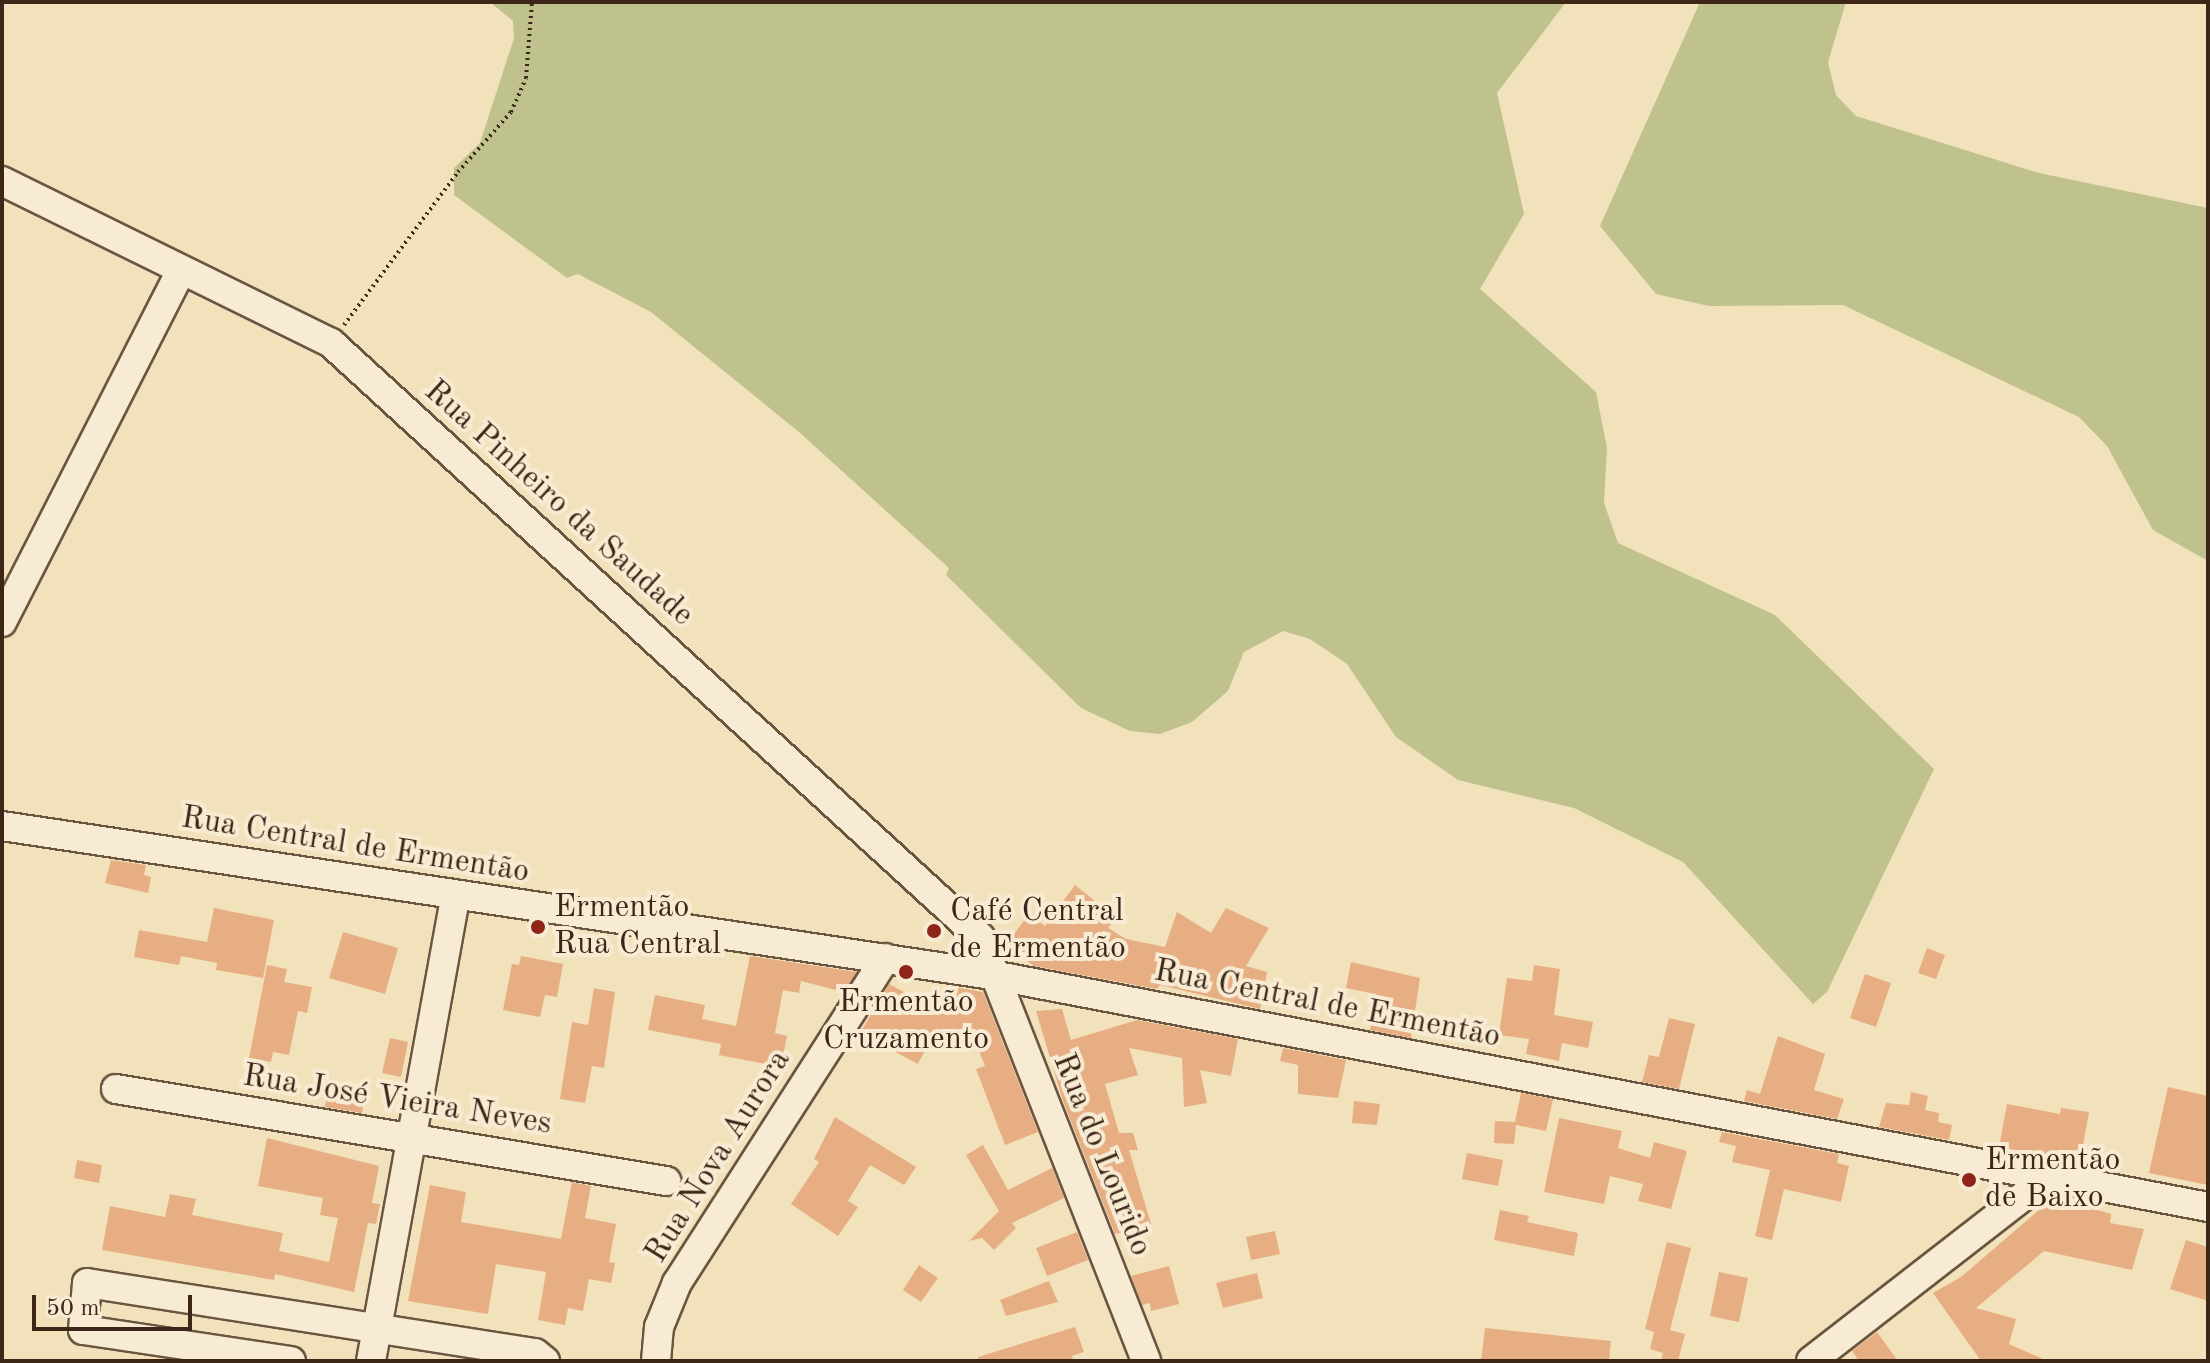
<!DOCTYPE html>
<html>
<head>
<meta charset="utf-8">
<style>
  body { margin:0 }
  #map { position:relative; width:2210px; height:1363px; overflow:hidden; background:#f2e2bb; font-family:"Old Standard TT",serif }
  div>[style] { position:absolute }
  .green>* { inset:0; background:#bfc28d }
  .building>* { inset:0; background:#e7ae84 }
  .path>* { height:4px; margin-top:-2px; transform-origin:0; background:repeating-linear-gradient(90deg,#3d2618 0 2px,transparent 0 6px) }
  .roads { filter:drop-shadow(2px 0 #6a5541) drop-shadow(-2px 0 #6a5541) drop-shadow(0 2px #6a5541) drop-shadow(0 -2px #6a5541) }
  .minor>* { height:28px; margin:-14px; padding:0 14px; transform-origin:14px; border-radius:14px; background:#f7ecd3 }
  .dots>* { width:22px; height:22px; translate:-50% -50%; box-sizing:border-box; border:4px solid #f7ecd3; border-radius:50% }
  span { translate:-50% -50%; white-space:nowrap; text-align:center; line-height:1.15; -webkit-text-stroke:8px #f7ecd3; paint-order:stroke }
  .street-label { font-size:32px; color:#3d2618 }
  .poi-label { font-size:32px; color:#3d2618 }
  .left { translate:0 -50%; text-align:left }
  .frame { position:absolute; inset:0; border:4px solid #3d2618; pointer-events:none }
  .scale { position:absolute; left:32px; top:1295px; width:160px; height:36px; box-sizing:border-box; border:4px solid #3d2618; border-top:0; padding-left:10px; font-size:24px; line-height:28px; white-space:nowrap; color:#3d2618; -webkit-text-stroke:6px #f7ecd3; paint-order:stroke }
</style>
</head>
<body>
<div id="map">
  <div class="green">
    <div style="clip-path:polygon(490px 2px,1566px 2px,1497px 93px,1524px 214px,1480px 289px,1596px 392px,1607px 448px,1604px 503px,1618px 543px,1775px 615px,1934px 769px,1827px 992px,1813px 1004px,1683px 862px,1574px 808px,1458px 780px,1396px 737px,1347px 664px,1310px 639px,1283px 631px,1244px 652px,1228px 691px,1192px 722px,1160px 734px,1130px 731px,1081px 708px,946px 575px,949px 568px,799px 432px,651px 312px,578px 274px,567px 278px,454px 195px,454px 168px,480px 143px,514px 38px,513px 21px)"></div>
    <div style="clip-path:polygon(1700px 2px,1846px 2px,1828px 62px,1836px 95px,1856px 116px,2039px 173px,2208px 208px,2208px 561px,2153px 530px,2107px 446px,2079px 417px,1843px 305px,1709px 306px,1656px 294px,1600px 226px)"></div>
  </div>
  <div class="building">
    <div style="clip-path:polygon(111px 860px,146px 865px,144px 875px,151px 877px,148px 893px,105px 883px)"></div>
    <div style="clip-path:polygon(1075px 885px,1116px 918px,1108px 928px,1126px 939px,1165px 947px,1177px 912px,1211px 933px,1226px 908px,1269px 928px,1246px 966px,1267px 972px,1260px 1009px,1160px 985px,1157px 989px,1034px 966px,1006px 945px,1029px 914px,1045px 926px)"></div>
    <div style="clip-path:polygon(214px 908px,274px 920px,263px 978px,216px 970px,217px 963px,181px 956px,179px 965px,134px 957px,139px 930px,207px 942px)"></div>
    <div style="clip-path:polygon(343px 932px,398px 948px,385px 994px,329px 978px)"></div>
    <div style="clip-path:polygon(1927px 948px,1945px 955px,1936px 979px,1918px 973px)"></div>
    <div style="clip-path:polygon(521px 956px,563px 964px,557px 997px,545px 995px,540px 1017px,503px 1010px,512px 964px,519px 965px)"></div>
    <div style="clip-path:polygon(750px 956px,857px 972px,844px 992px,801px 981px,799px 993px,783px 990px,775px 1033px,787px 1036px,781px 1067px,719px 1055px,721px 1044px,648px 1030px,655px 995px,705px 1005px,702px 1019px,736px 1026px)"></div>
    <div style="clip-path:polygon(1351px 962px,1420px 978px,1411px 1038px,1370px 1030px,1376px 994px,1346px 988px)"></div>
    <div style="clip-path:polygon(267px 965px,287px 969px,284px 982px,312px 987px,307px 1013px,298px 1011px,289px 1055px,273px 1052px,271px 1062px,249px 1058px)"></div>
    <div style="clip-path:polygon(1534px 965px,1560px 969px,1554px 1015px,1593px 1022px,1588px 1048px,1562px 1043px,1559px 1061px,1526px 1054px,1529px 1039px,1499px 1035px,1507px 978px,1532px 981px)"></div>
    <div style="clip-path:polygon(1865px 974px,1891px 983px,1876px 1027px,1850px 1018px)"></div>
    <div style="clip-path:polygon(889px 984px,940px 1011px,949px 986px,983px 992px,1038px 1132px,1005px 1145px,976px 1069px,985px 1066px,972px 1033px,951px 1041px,933px 1035px,918px 1064px,860px 1033px)"></div>
    <div style="clip-path:polygon(594px 988px,615px 992px,604px 1068px,592px 1066px,585px 1103px,560px 1099px,572px 1022px,588px 1025px)"></div>
    <div style="clip-path:polygon(1062px 1009px,1071px 1040px,1137px 1020px,1238px 1039px,1231px 1076px,1200px 1070px,1207px 1103px,1184px 1107px,1182px 1058px,1129px 1048px,1138px 1075px,1105px 1084px,1119px 1133px,1133px 1133px,1138px 1150px,1129px 1150px,1151px 1224px,1115px 1234px,1063px 1101px,1036px 1011px)"></div>
    <div style="clip-path:polygon(1669px 1018px,1695px 1024px,1679px 1089px,1642px 1082px,1649px 1055px,1659px 1057px)"></div>
    <div style="clip-path:polygon(1778px 1036px,1825px 1054px,1814px 1090px,1844px 1099px,1837px 1119px,1744px 1101px,1747px 1090px,1760px 1094px)"></div>
    <div style="clip-path:polygon(390px 1038px,408px 1042px,401px 1077px,382px 1073px)"></div>
    <div style="clip-path:polygon(1283px 1048px,1346px 1060px,1338px 1098px,1298px 1094px,1298px 1065px,1280px 1061px)"></div>
    <div style="clip-path:polygon(2168px 1087px,2208px 1096px,2208px 1185px,2149px 1173px)"></div>
    <div style="clip-path:polygon(328px 1090px,365px 1097px,362px 1113px,325px 1107px)"></div>
    <div style="clip-path:polygon(1911px 1092px,1928px 1096px,1925px 1110px,1939px 1113px,1938px 1122px,1952px 1125px,1949px 1140px,1879px 1127px,1886px 1103px,1909px 1105px)"></div>
    <div style="clip-path:polygon(1521px 1093px,1553px 1099px,1546px 1131px,1516px 1125px,1514px 1144px,1494px 1143px,1495px 1121px,1515px 1122px)"></div>
    <div style="clip-path:polygon(1354px 1101px,1380px 1104px,1377px 1125px,1352px 1123px)"></div>
    <div style="clip-path:polygon(2007px 1104px,2060px 1114px,2061px 1108px,2089px 1112px,2080px 1162px,1999px 1147px)"></div>
    <div style="clip-path:polygon(835px 1117px,916px 1167px,904px 1185px,870px 1165px,848px 1201px,858px 1207px,838px 1236px,791px 1204px,819px 1162px,814px 1159px)"></div>
    <div style="clip-path:polygon(1559px 1118px,1622px 1131px,1618px 1148px,1650px 1158px,1654px 1142px,1687px 1151px,1671px 1209px,1638px 1201px,1643px 1184px,1610px 1176px,1604px 1204px,1544px 1192px)"></div>
    <div style="clip-path:polygon(1722px 1132px,1839px 1154px,1837px 1163px,1849px 1166px,1841px 1202px,1784px 1189px,1772px 1240px,1755px 1236px,1770px 1170px,1732px 1162px,1736px 1146px,1719px 1142px)"></div>
    <div style="clip-path:polygon(267px 1138px,379px 1166px,372px 1203px,380px 1204px,376px 1224px,368px 1223px,354px 1292px,275px 1274px,274px 1280px,102px 1250px,110px 1206px,165px 1217px,170px 1194px,196px 1199px,192px 1215px,283px 1233px,279px 1251px,329px 1262px,338px 1218px,320px 1215px,323px 1198px,258px 1186px)"></div>
    <div style="clip-path:polygon(983px 1145px,1008px 1190px,1052px 1168px,1064px 1198px,1012px 1223px,1016px 1228px,994px 1250px,982px 1238px,969px 1241px,999px 1211px,966px 1155px)"></div>
    <div style="clip-path:polygon(1467px 1153px,1503px 1160px,1498px 1186px,1462px 1179px)"></div>
    <div style="clip-path:polygon(77px 1160px,102px 1165px,99px 1183px,74px 1178px)"></div>
    <div style="clip-path:polygon(572px 1182px,591px 1186px,585px 1218px,616px 1224px,609px 1262px,615px 1263px,611px 1283px,589px 1279px,583px 1311px,568px 1308px,565px 1325px,538px 1320px,546px 1272px,496px 1264px,488px 1314px,408px 1301px,430px 1185px,466px 1192px,461px 1222px,561px 1239px)"></div>
    <div style="clip-path:polygon(2054px 1197px,2111px 1214px,2110px 1223px,2144px 1229px,2132px 1270px,2044px 1251px,1976px 1308px,2016px 1319px,2009px 1344px,2048px 1361px,1981px 1361px,1933px 1293px,1961px 1277px)"></div>
    <div style="clip-path:polygon(1500px 1210px,1529px 1216px,1527px 1222px,1578px 1233px,1574px 1256px,1494px 1240px)"></div>
    <div style="clip-path:polygon(1275px 1231px,1280px 1254px,1251px 1260px,1246px 1237px)"></div>
    <div style="clip-path:polygon(1077px 1232px,1088px 1260px,1047px 1276px,1036px 1248px)"></div>
    <div style="clip-path:polygon(2186px 1240px,2208px 1247px,2208px 1301px,2170px 1289px)"></div>
    <div style="clip-path:polygon(1667px 1242px,1691px 1248px,1670px 1330px,1685px 1334px,1678px 1361px,1661px 1361px,1663px 1353px,1650px 1349px,1654px 1332px,1645px 1329px)"></div>
    <div style="clip-path:polygon(919px 1265px,938px 1278px,921px 1302px,903px 1290px)"></div>
    <div style="clip-path:polygon(1169px 1266px,1179px 1304px,1151px 1311px,1150px 1303px,1142px 1305px,1131px 1276px)"></div>
    <div style="clip-path:polygon(1719px 1272px,1748px 1278px,1739px 1322px,1710px 1316px)"></div>
    <div style="clip-path:polygon(1257px 1273px,1263px 1298px,1223px 1308px,1216px 1283px)"></div>
    <div style="clip-path:polygon(1049px 1281px,1058px 1302px,1006px 1316px,1000px 1300px)"></div>
    <div style="clip-path:polygon(1075px 1327px,1084px 1352px,1072px 1356px,1073px 1361px,978px 1361px,978px 1357px)"></div>
    <div style="clip-path:polygon(1485px 1328px,1611px 1341px,1609px 1361px,1481px 1361px)"></div>
    <div style="clip-path:polygon(1877px 1332px,1898px 1361px,1859px 1361px,1852px 1351px)"></div>
  </div>
  <div class="path">
    <div style="left:344px;top:325px;width:191px;rotate:-53.3deg"></div>
    <div style="left:458px;top:172px;width:80px;rotate:-48.5deg"></div>
    <div style="left:511px;top:112px;width:37px;rotate:-66deg"></div>
    <div style="left:526px;top:78px;width:76px;rotate:-85.5deg"></div>
  </div>
  <div class="roads">
    <div class="minor">
      <div style="left:2px;top:181px;width:367px;rotate:26.2deg"></div>
      <div style="left:331px;top:343px;width:880px;rotate:42.47deg"></div>
      <div style="left:980px;top:937px;width:455px;rotate:68.6deg"></div>
      <div style="left:2px;top:622px;width:394px;rotate:-63deg"></div>
      <div style="left:2px;top:826px;width:1001px;rotate:8.56deg"></div>
      <div style="left:992px;top:975px;width:1238px;rotate:10.8deg"></div>
      <div style="left:116px;top:1089px;width:558px;rotate:9.5deg"></div>
      <div style="left:291px;top:1361px;width:210px;rotate:-171.5deg"></div>
      <div style="left:83px;top:1330px;width:47px;rotate:-85.1deg"></div>
      <div style="left:87px;top:1283px;width:453px;rotate:8.9deg"></div>
      <div style="left:535px;top:1353px;width:13px;rotate:39deg"></div>
      <div style="left:371px;top:1361px;width:472px;rotate:-79.7deg"></div>
      <div style="left:656px;top:1361px;width:34px;rotate:-85deg"></div>
      <div style="left:659px;top:1327px;width:48px;rotate:-67.8deg"></div>
      <div style="left:677px;top:1283px;width:386px;rotate:-57.3deg"></div>
      <div style="left:1811px;top:1361px;width:272px;rotate:-37.8deg"></div>
      <div style="left:2026px;top:1194px;width:22px;rotate:-60deg"></div>
    </div>
  </div>
  <div class="dots">
    <div style="left:538px;top:927px;background:#8f2418"></div>
    <div style="left:934px;top:931px;background:#8f2418"></div>
    <div style="left:906px;top:972px;background:#8f2418"></div>
    <div style="left:1969px;top:1180px;background:#8f2418"></div>
  </div>
  <div class="street-label">
    <span style="left:558px;top:504px;rotate:42deg">Rua Pinheiro da Saudade</span>
    <span style="left:355px;top:846px;rotate:9deg">Rua Central de Ermentão</span>
    <span style="left:1327px;top:1005px;rotate:11deg">Rua Central de Ermentão</span>
    <span style="left:397px;top:1101px;rotate:9deg">Rua José Vieira Neves</span>
    <span style="left:1101px;top:1155px;rotate:68deg">Rua do Lourido</span>
    <span style="left:719px;top:1157px;rotate:-58deg">Rua Nova Aurora</span>
  </div>
  <div class="poi-label">
    <span class="left" style="left:554px;top:927px">Ermentão<br>Rua Central</span>
    <span class="left" style="left:950px;top:931px">Café Central<br>de Ermentão</span>
    <span style="left:906px;top:1022px">Ermentão<br>Cruzamento</span>
    <span class="left" style="left:1985px;top:1180px">Ermentão<br>de Baixo</span>
  </div>
  <div class="frame"></div>
  <div class="scale">50 m</div>
</div>
</body>
</html>
